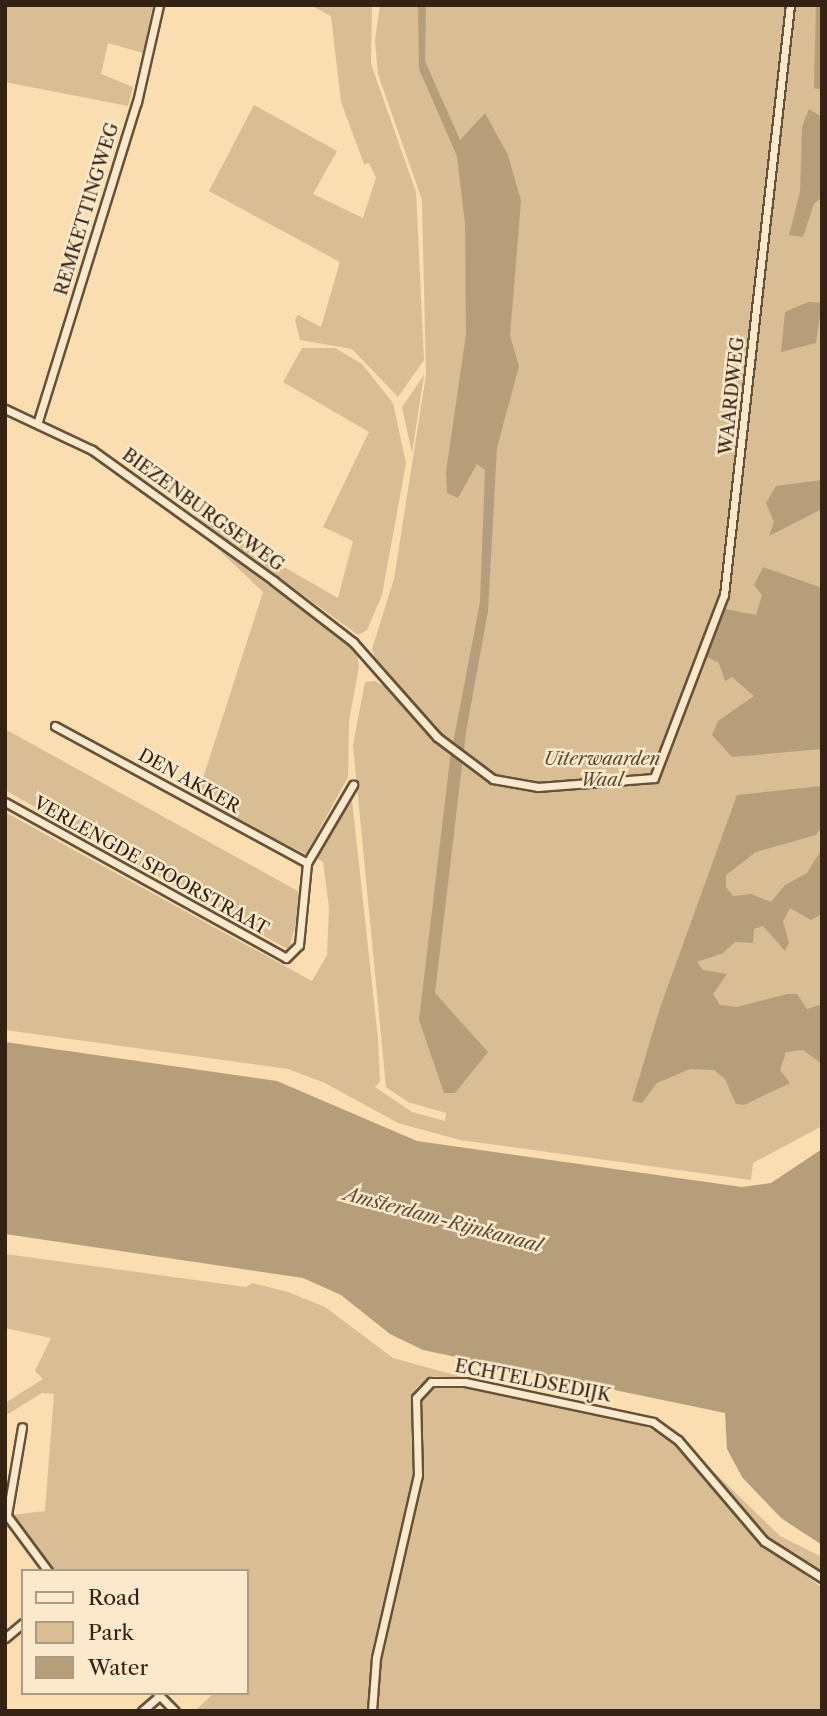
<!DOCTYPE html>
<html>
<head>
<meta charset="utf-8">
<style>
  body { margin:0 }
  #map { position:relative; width:827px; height:1716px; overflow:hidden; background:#faddb0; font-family:"Libre Caslon Text",serif }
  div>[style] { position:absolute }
  .green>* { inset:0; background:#d8bd95 }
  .water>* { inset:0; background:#b79e7b }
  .roads { filter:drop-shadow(2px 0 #66523b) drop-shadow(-2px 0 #66523b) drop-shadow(0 2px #66523b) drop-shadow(0 -2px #66523b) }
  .street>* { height:7px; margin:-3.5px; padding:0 3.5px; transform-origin:3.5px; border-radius:3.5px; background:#fce9cc }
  span { translate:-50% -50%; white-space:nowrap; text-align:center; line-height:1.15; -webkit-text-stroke:5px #fce9cc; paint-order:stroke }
  .street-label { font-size:18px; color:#342314 }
  .park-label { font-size:18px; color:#5d4a34; font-style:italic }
  .water-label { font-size:19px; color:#624e38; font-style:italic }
  .frame { position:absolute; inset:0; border:7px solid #342314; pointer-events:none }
  .legend { position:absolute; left:21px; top:1569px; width:228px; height:126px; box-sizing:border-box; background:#fce9cc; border:2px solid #ac9a82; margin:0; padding:9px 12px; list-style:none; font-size:21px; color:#342314 }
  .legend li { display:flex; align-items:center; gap:14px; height:35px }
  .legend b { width:35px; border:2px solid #ac9a82 }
</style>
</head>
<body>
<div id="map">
  <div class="green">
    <div style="clip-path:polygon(5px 5px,153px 5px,143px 53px,108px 43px,101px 74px,133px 87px,128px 106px,5px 82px)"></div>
    <div style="clip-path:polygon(310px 5px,372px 5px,371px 64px,416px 192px,424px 360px,398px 397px,352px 349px,300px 340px,295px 320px,298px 315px,321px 327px,340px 262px,209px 191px,254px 105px,337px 151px,313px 194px,363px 218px,376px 178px,369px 163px,364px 164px,341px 102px,331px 16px)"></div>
    <div style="clip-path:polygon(380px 5px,822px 5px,822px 1126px,753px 1163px,751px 1180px,460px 1140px,398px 1123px,325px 1083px,288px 1069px,5px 1030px,5px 812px,312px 981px,327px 955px,329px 908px,323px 862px,315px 857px,351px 791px,378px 1039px,380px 1082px,375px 1087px,412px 1112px,445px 1121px,446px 1113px,408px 1102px,386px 1087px,353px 745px,365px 682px,375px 681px,389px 689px,393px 682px,379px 669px,372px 649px,394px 579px,426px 375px,422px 200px,378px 74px,375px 41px)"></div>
    <div style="clip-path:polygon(302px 348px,335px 348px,362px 364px,393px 403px,406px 463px,382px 595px,367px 630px,358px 635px,192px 514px,338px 598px,353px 541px,323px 527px,369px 432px,283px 382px)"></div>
    <div style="clip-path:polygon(424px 375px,412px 453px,402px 407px)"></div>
    <div style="clip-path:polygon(205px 537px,356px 649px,359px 667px,349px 721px,348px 777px,306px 854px,196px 800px,263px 592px)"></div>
    <div style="clip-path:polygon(5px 729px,303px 894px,289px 950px,5px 790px)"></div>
    <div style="clip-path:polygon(5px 1254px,246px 1287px,252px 1283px,288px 1292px,325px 1307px,393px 1358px,469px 1379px,432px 1376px,416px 1388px,415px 1477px,394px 1554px,368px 1688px,369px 1711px,195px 1711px,214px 1693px,247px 1693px,247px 1571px,56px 1571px,51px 1566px,13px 1515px,45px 1511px,54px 1394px,42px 1393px,5px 1416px,5px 1403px,43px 1379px,35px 1371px,51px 1338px,5px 1328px)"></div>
    <div style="clip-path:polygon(439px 1382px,626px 1418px,668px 1437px,751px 1533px,822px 1588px,822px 1711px,378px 1711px,380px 1665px,420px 1467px,419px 1398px)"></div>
    <div style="clip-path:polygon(687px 1446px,780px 1536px,822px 1557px,822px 1576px,756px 1530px)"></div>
  </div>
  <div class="water">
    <div style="clip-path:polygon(418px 5px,426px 5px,425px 61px,460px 140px,485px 113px,508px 155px,521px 201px,510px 336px,519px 366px,497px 448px,488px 611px,466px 732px,435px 993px,488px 1052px,455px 1093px,444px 1093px,419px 1020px,450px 759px,480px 602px,485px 470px,477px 464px,458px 498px,447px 493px,446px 472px,466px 334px,465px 224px,457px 156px,419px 69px)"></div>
    <div style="clip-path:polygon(816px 5px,822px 5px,822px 90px,814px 88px)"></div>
    <div style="clip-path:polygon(809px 109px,822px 117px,822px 197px,814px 204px,803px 237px,789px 235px,800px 192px,802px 127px)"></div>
    <div style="clip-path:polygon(808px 302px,822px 303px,816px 343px,781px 352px,785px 312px)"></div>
    <div style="clip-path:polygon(822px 480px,822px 509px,769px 536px,774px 522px,766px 503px,776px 486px)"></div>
    <div style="clip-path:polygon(763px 567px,822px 588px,822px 749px,732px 757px,712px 735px,718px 721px,754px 696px,732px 677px,725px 681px,719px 663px,707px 657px,725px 609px,756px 615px,762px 595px,754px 585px)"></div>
    <div style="clip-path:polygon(822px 786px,822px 827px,816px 835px,756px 852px,726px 875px,726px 887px,733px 896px,751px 894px,771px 902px,785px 885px,807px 873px,822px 849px,822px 914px,811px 920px,790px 908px,783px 921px,789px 943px,785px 951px,763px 926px,754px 929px,753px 943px,735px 942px,723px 953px,697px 962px,703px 970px,727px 974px,713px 994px,720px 1005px,737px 1007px,787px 994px,797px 994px,807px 1009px,822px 1004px,822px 1064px,803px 1050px,786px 1052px,780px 1070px,790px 1083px,744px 1105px,736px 1104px,725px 1079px,714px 1070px,690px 1069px,657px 1083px,642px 1103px,632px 1101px,661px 1005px,737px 795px)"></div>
    <div style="clip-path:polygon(5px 1042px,277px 1081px,417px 1141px,742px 1187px,771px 1183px,822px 1149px,822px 1545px,781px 1518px,742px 1477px,727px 1449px,725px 1413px,423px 1350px,390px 1334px,341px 1295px,303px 1278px,5px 1234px)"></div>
  </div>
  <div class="roads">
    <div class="street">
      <div style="left:5px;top:409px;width:96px;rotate:25.2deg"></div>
      <div style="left:92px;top:450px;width:224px;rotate:35.7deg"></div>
      <div style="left:274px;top:581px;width:100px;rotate:37.7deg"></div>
      <div style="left:353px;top:642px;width:127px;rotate:48.5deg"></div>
      <div style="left:437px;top:737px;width:70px;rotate:36.9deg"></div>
      <div style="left:493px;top:779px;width:46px;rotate:10.1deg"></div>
      <div style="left:538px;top:787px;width:116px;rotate:-4.4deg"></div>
      <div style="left:654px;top:778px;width:196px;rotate:-69.1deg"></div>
      <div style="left:724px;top:595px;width:594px;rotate:-83.62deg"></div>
      <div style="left:38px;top:421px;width:334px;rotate:-72.8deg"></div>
      <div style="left:137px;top:102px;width:99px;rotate:-77.2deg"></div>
      <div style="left:55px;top:726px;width:287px;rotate:28.5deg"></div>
      <div style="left:5px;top:802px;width:321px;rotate:29deg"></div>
      <div style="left:286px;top:958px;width:18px;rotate:-45deg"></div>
      <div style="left:299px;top:945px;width:82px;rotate:-84.4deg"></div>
      <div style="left:307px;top:863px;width:91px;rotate:-59.5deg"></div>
      <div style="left:5px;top:1513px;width:72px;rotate:53.4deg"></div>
      <div style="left:7px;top:1515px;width:89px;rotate:-80.3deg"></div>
      <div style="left:5px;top:1638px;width:23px;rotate:-40deg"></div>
      <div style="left:157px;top:1693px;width:25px;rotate:45deg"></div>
      <div style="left:142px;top:1711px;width:23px;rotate:-41deg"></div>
      <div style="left:372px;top:1711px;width:53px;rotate:-85.7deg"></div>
      <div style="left:376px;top:1658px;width:188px;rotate:-77.1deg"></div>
      <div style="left:418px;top:1475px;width:77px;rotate:-91.5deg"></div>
      <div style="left:416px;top:1398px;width:22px;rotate:-47deg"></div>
      <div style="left:431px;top:1382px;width:34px"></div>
      <div style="left:465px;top:1382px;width:192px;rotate:12deg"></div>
      <div style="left:653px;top:1422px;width:31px;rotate:36deg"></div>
      <div style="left:678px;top:1440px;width:133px;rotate:49.6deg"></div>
      <div style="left:764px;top:1541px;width:69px;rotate:32.5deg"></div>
    </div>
  </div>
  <div class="street-label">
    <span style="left:87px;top:209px;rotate:-73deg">REMKETTINGWEG</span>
    <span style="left:732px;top:396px;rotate:-84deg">WAARDWEG</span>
    <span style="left:203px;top:510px;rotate:36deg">BIEZENBURGSEWEG</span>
    <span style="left:189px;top:781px;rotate:29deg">DEN AKKER</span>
    <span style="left:151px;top:866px;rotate:29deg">VERLENGDE SPOORSTRAAT</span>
    <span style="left:533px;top:1381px;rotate:11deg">ECHTELDSEDIJK</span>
  </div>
  <div class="park-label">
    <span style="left:602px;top:770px">Uiterwaarden<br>Waal</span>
  </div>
  <div class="water-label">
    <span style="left:443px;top:1220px;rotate:15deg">Amsterdam-Rijnkanaal</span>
  </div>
  <div class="frame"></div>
  <ul class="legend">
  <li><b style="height:9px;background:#fce9cc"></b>Road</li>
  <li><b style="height:19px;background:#d8bd95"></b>Park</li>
  <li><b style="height:19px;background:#b79e7b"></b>Water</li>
  </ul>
</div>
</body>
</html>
